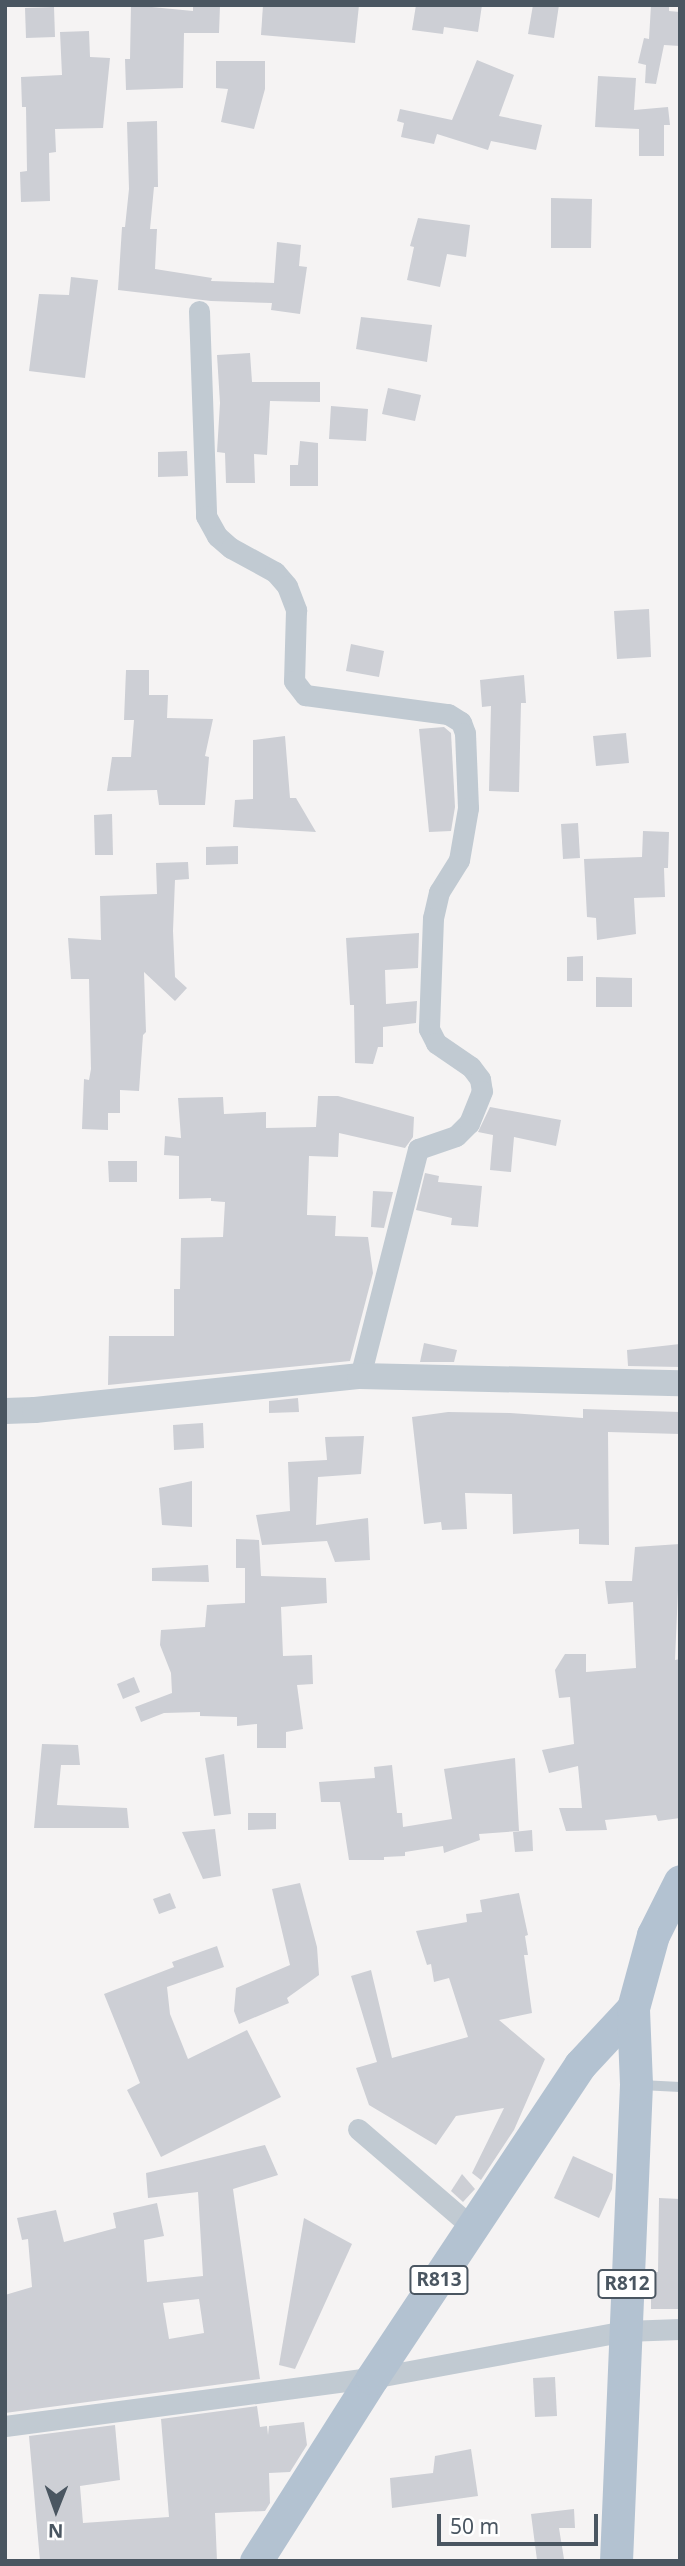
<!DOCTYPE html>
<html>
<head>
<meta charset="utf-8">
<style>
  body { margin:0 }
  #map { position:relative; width:685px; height:2566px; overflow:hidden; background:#f5f3f3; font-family:"Noto Sans",sans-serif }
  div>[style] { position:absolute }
  .building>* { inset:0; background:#cdcfd5 }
  .service>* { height:10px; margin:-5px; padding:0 5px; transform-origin:5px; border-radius:5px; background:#c1cad2 }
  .minor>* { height:21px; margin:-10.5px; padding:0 10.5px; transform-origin:10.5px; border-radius:10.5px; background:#c1cad2 }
  .tertiary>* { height:26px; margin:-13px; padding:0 13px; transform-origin:13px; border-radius:13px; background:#c1cad2 }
  .primary>* { height:33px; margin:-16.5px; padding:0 16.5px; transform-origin:16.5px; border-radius:16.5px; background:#b3c2d1 }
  span { translate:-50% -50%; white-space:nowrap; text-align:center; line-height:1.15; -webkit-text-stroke:5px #fff; paint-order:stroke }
  .shield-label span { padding:2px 5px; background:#fff; border:2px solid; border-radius:5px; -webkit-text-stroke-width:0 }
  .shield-label { font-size:19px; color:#4a5661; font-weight:700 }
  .frame { position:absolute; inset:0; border:7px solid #4a5661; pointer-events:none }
  .north { position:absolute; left:21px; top:2475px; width:70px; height:70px; -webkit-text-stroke:5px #fff; paint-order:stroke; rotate:181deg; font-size:19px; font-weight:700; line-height:28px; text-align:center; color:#4a5661 }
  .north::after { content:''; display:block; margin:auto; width:24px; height:32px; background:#4a5661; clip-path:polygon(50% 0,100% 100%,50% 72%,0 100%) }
  .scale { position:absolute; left:437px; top:2514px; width:161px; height:32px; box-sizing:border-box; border:4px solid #4a5661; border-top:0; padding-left:9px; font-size:21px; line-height:24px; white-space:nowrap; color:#4a5661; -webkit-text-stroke:5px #fff; paint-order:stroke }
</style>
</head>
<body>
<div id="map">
  <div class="building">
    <div style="clip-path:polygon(131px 5px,193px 11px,193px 5px,220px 6px,219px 33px,184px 33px,183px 88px,126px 90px,125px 59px,130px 59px)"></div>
    <div style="clip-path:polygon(263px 5px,359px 5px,355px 43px,261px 35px)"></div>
    <div style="clip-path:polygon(416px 5px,482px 5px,478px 32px,444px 27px,443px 34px,412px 30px)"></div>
    <div style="clip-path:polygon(533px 5px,559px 5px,554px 38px,528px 34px)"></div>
    <div style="clip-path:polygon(651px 5px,669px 5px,669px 11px,680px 12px,680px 46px,664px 45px,656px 84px,645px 83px,646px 65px,638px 63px,644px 38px,649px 39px)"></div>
    <div style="clip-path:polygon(54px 7px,55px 37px,26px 38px,25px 8px)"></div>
    <div style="clip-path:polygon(89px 31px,90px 57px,110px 58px,103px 128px,55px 129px,56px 152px,49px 153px,50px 201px,21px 202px,20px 172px,27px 171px,26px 107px,22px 107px,21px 77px,62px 75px,60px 32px)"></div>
    <div style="clip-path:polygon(477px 60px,514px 75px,499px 116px,542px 125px,536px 150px,491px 141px,488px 150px,437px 134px,434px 144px,401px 137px,404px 123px,397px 121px,400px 109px,452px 120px)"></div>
    <div style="clip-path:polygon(216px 61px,265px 61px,265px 89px,254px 129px,221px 122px,228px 89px,216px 88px)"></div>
    <div style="clip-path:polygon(598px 76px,636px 78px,634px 110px,668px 107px,670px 125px,664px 125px,664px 156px,639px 156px,639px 129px,595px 127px)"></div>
    <div style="clip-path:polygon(157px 121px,158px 187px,154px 187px,150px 229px,157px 229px,155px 269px,212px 278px,211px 281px,274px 283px,277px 242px,301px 245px,299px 266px,307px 267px,300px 314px,271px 310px,272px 303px,211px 301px,118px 290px,122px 227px,125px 227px,129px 189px,127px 122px)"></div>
    <div style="clip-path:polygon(551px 198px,592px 199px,591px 248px,551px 248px)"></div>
    <div style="clip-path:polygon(418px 218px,470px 225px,466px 257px,447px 254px,440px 287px,407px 280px,414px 247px,410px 246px)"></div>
    <div style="clip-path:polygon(71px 277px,98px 280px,85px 378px,29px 371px,39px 294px,69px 295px)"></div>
    <div style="clip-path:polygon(361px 317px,432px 325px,427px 362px,356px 349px)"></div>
    <div style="clip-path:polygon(250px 353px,252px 382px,320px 382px,320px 402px,270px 401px,267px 455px,254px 454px,255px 483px,226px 483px,225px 453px,217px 452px,220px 403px,217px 355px)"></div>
    <div style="clip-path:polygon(388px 388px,421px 395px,415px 421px,382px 414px)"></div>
    <div style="clip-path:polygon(331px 406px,368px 409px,366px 441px,329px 439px)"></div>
    <div style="clip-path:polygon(300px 441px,318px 443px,318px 486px,290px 486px,290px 465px,298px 465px)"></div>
    <div style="clip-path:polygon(187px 451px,188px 476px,158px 477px,158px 452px)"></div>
    <div style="clip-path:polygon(649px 609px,651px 657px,617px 659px,614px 611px)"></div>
    <div style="clip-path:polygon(351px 644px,384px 651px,379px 677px,346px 671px)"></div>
    <div style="clip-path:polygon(126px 670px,149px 670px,149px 695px,168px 695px,167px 718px,213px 719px,205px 756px,209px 757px,205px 805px,159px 805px,157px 790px,107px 791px,112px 757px,131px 757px,134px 720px,124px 720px)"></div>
    <div style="clip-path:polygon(524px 675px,526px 703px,521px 703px,519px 792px,489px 791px,491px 706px,482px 707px,480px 680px)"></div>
    <div style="clip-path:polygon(444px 727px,451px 733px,455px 807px,451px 831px,429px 832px,419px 729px)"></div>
    <div style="clip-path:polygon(626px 733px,629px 763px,596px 766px,593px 736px)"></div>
    <div style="clip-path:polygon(285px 736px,290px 798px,296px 798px,316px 832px,233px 827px,235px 800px,253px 799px,253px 740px)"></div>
    <div style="clip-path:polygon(112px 814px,113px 855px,95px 855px,94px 815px)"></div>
    <div style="clip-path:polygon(578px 823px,580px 858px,563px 859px,561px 824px)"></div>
    <div style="clip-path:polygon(643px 831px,669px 832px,668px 868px,664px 868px,665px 897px,634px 898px,636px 934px,597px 940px,596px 918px,587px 917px,584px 859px,642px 857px)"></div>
    <div style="clip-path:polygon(238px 846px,238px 864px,206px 865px,206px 847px)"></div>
    <div style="clip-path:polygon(188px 862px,189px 879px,175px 880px,173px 931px,175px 977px,187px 988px,175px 1001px,144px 972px,146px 1032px,143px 1035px,139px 1091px,120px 1090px,120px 1113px,108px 1113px,108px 1130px,82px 1129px,84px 1079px,89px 1080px,91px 1069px,89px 979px,71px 979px,68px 938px,101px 940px,100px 896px,157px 894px,156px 863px)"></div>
    <div style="clip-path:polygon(419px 933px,418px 968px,385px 970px,386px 1004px,417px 1001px,416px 1023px,383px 1027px,383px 1047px,378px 1047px,373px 1064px,355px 1063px,354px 1005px,350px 1005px,346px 938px)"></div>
    <div style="clip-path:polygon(583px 956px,583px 981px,567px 981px,567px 957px)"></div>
    <div style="clip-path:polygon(596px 977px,632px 978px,632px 1007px,596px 1007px)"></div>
    <div style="clip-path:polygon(318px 1096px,338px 1096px,414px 1117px,413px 1137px,405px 1148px,339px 1133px,338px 1157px,309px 1156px,307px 1215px,336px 1216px,335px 1236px,368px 1237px,373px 1273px,350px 1361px,108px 1385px,109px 1336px,174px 1336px,174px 1289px,180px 1289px,181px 1238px,223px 1237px,225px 1202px,211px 1201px,211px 1198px,179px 1199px,179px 1156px,164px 1155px,165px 1136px,181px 1138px,178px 1098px,223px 1097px,224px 1114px,266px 1112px,266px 1128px,316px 1127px)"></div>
    <div style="clip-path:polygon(490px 1107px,561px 1120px,556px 1146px,514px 1137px,511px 1172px,490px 1170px,493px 1135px,478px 1132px)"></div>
    <div style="clip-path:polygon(108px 1161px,137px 1161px,137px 1182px,109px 1182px)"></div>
    <div style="clip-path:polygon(425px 1173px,439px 1176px,438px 1182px,482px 1186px,478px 1227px,451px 1225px,452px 1218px,416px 1210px)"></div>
    <div style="clip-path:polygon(373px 1191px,393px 1192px,384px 1228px,371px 1227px)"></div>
    <div style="clip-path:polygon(424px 1343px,457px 1350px,454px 1362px,420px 1362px)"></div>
    <div style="clip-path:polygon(680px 1344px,680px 1367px,628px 1366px,627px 1350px)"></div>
    <div style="clip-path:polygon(298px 1398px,299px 1412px,269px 1413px,269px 1401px)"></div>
    <div style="clip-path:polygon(583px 1409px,680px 1412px,680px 1434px,608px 1432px,609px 1545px,579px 1544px,579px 1529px,513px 1534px,512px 1494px,465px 1493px,467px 1529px,442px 1530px,441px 1522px,424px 1524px,412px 1417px,448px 1412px,510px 1413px,583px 1418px)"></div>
    <div style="clip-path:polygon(203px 1423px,204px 1448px,174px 1450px,173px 1425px)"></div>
    <div style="clip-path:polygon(364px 1436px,361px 1474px,318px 1477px,316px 1525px,368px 1518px,370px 1560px,335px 1562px,327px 1541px,262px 1545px,256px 1515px,290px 1511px,288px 1462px,327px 1460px,325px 1437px)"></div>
    <div style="clip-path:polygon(192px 1481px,192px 1527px,162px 1525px,159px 1488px)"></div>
    <div style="clip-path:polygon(236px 1539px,259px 1540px,261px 1576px,326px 1578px,327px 1603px,281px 1607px,283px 1656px,312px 1655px,313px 1684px,297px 1685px,303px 1729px,286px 1732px,286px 1748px,257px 1748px,257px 1724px,237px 1726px,237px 1717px,200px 1716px,200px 1712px,164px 1713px,141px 1722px,135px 1707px,172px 1693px,171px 1673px,160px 1645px,161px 1630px,205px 1627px,207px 1605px,245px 1603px,245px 1568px,236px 1568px)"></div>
    <div style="clip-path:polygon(680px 1544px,675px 1660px,680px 1659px,680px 1818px,658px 1821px,656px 1815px,605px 1820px,607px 1830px,566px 1831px,559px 1808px,582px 1808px,578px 1766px,549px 1773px,542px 1750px,574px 1744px,570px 1697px,559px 1698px,555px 1670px,565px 1654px,586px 1654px,586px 1672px,636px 1668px,633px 1602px,608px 1604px,605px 1581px,632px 1581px,635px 1547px)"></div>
    <div style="clip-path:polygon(208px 1565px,209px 1582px,152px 1581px,152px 1568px)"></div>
    <div style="clip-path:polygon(134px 1677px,140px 1692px,123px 1699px,117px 1684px)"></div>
    <div style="clip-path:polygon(42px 1744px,78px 1745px,80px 1765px,61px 1765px,57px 1805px,127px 1808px,129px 1828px,34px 1828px)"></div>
    <div style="clip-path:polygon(224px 1754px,231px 1814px,214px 1816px,205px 1758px)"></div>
    <div style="clip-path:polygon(515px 1758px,519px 1831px,479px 1834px,480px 1840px,444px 1853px,443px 1846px,405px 1852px,405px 1856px,384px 1857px,384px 1860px,349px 1860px,340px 1802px,321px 1802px,319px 1782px,375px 1778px,374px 1767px,392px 1765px,397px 1813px,402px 1813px,403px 1827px,452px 1819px,444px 1769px)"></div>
    <div style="clip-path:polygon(248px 1813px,276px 1813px,276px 1829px,248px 1830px)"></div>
    <div style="clip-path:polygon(215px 1829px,221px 1876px,203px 1879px,182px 1832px)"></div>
    <div style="clip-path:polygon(532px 1830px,533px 1851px,515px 1852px,513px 1832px)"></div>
    <div style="clip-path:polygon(300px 1883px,317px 1947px,319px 1975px,287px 1998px,289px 2003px,239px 2024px,234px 2011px,236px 1988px,290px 1965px,272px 1889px)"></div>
    <div style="clip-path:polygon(170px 1893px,176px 1908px,159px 1914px,153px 1899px)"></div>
    <div style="clip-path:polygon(519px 1893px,528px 1935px,525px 1936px,528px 1955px,524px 1955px,532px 2013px,499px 2020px,545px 2059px,514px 2130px,481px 2180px,472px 2173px,504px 2108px,456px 2116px,436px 2145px,369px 2105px,356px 2068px,377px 2062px,351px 1976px,371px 1970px,392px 2058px,468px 2037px,449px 1978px,434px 1982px,431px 1964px,427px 1965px,416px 1931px,467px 1922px,466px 1914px,482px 1912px,480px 1900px)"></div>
    <div style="clip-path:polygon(217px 1946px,224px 1967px,167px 1987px,170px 2014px,188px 2059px,247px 2030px,281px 2097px,161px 2157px,127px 2090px,140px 2083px,104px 1994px,174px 1967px,172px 1962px)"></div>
    <div style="clip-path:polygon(evenodd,265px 2145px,278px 2175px,233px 2189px,260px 2379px,5px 2413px,5px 2295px,32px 2287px,28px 2239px,22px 2240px,17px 2218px,56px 2210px,64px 2242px,116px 2228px,113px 2213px,157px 2203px,164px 2236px,144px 2240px,147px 2282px,203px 2276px,198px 2192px,148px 2198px,146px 2173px,265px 2145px,199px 2299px,204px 2333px,169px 2339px,163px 2303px,199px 2299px)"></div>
    <div style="clip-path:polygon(573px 2156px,613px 2174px,612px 2189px,599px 2218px,554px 2198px)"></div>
    <div style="clip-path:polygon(462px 2174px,475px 2189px,463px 2202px,451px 2191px)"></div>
    <div style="clip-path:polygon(659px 2198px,680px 2199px,680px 2309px,651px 2309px,651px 2272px,658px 2272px)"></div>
    <div style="clip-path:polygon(304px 2218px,352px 2244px,295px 2369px,279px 2365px)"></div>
    <div style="clip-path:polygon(555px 2377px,557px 2416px,535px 2417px,533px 2378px)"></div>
    <div style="clip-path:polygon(257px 2406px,260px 2427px,267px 2426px,268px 2435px,269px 2426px,304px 2422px,307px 2445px,290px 2472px,269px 2473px,270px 2503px,265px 2511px,215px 2513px,217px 2561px,40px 2561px,29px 2436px,115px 2425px,120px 2480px,80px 2486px,83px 2523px,169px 2517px,161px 2419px)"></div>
    <div style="clip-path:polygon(471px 2449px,478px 2496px,392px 2508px,390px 2478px,433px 2473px,435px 2456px)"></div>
    <div style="clip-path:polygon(574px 2509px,575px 2528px,559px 2528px,564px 2559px,537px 2560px,531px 2514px)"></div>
  </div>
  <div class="service">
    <div style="left:641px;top:2085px;width:39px;rotate:3deg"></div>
  </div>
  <div class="minor">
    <div style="left:199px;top:311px;width:205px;rotate:88deg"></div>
    <div style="left:206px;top:516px;width:23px;rotate:61deg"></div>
    <div style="left:217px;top:536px;width:18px;rotate:41deg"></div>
    <div style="left:231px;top:548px;width:50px;rotate:28.6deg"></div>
    <div style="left:275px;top:572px;width:18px;rotate:49deg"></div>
    <div style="left:287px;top:586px;width:26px;rotate:69deg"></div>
    <div style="left:296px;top:610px;width:71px;rotate:91.6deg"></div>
    <div style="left:294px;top:681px;width:18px;rotate:52deg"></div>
    <div style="left:305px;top:695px;width:144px;rotate:7.6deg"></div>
    <div style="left:448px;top:714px;width:15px;rotate:32deg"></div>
    <div style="left:461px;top:722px;width:12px;rotate:70deg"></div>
    <div style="left:465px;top:733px;width:75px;rotate:87.7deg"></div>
    <div style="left:468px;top:808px;width:53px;rotate:99.8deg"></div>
    <div style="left:459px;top:860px;width:38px;rotate:122deg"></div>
    <div style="left:439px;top:892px;width:27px;rotate:103deg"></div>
    <div style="left:433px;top:918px;width:111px;rotate:92.1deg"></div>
    <div style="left:429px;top:1029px;width:16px;rotate:63deg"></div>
    <div style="left:436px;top:1043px;width:42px;rotate:34.4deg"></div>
    <div style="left:471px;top:1067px;width:15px;rotate:53deg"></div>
    <div style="left:480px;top:1079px;width:12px;rotate:81deg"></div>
    <div style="left:482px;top:1091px;width:35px;rotate:112deg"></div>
    <div style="left:469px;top:1123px;width:18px;rotate:135deg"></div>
    <div style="left:456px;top:1136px;width:40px;rotate:161.1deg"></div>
    <div style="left:418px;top:1149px;width:234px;rotate:104.3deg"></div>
    <div style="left:358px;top:2129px;width:152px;rotate:40.7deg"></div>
    <div style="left:5px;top:2426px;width:370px;rotate:-7.5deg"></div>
    <div style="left:372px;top:2378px;width:257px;rotate:-10.5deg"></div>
    <div style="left:625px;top:2331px;width:55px;rotate:-2.1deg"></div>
  </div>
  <div class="tertiary">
    <div style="left:5px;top:1411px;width:30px;rotate:-2deg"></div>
    <div style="left:35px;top:1410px;width:327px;rotate:-6deg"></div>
    <div style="left:360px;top:1376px;width:320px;rotate:1.3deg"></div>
  </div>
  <div class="primary">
    <div style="left:256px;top:2561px;width:217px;rotate:-57.6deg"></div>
    <div style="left:372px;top:2378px;width:376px;rotate:-56.4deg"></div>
    <div style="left:580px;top:2065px;width:78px;rotate:-47.1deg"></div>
    <div style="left:616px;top:2561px;width:477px;rotate:-87.6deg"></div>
    <div style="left:636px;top:2084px;width:76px;rotate:-92.3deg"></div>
    <div style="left:633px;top:2008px;width:76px;rotate:-74.7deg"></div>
    <div style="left:653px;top:1935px;width:60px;rotate:-63.4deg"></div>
  </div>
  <div class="shield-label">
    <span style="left:439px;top:2280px">R813</span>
    <span style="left:627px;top:2284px">R812</span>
  </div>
  <div class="frame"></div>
  <div class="north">N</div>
  <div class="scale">50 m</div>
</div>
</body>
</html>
